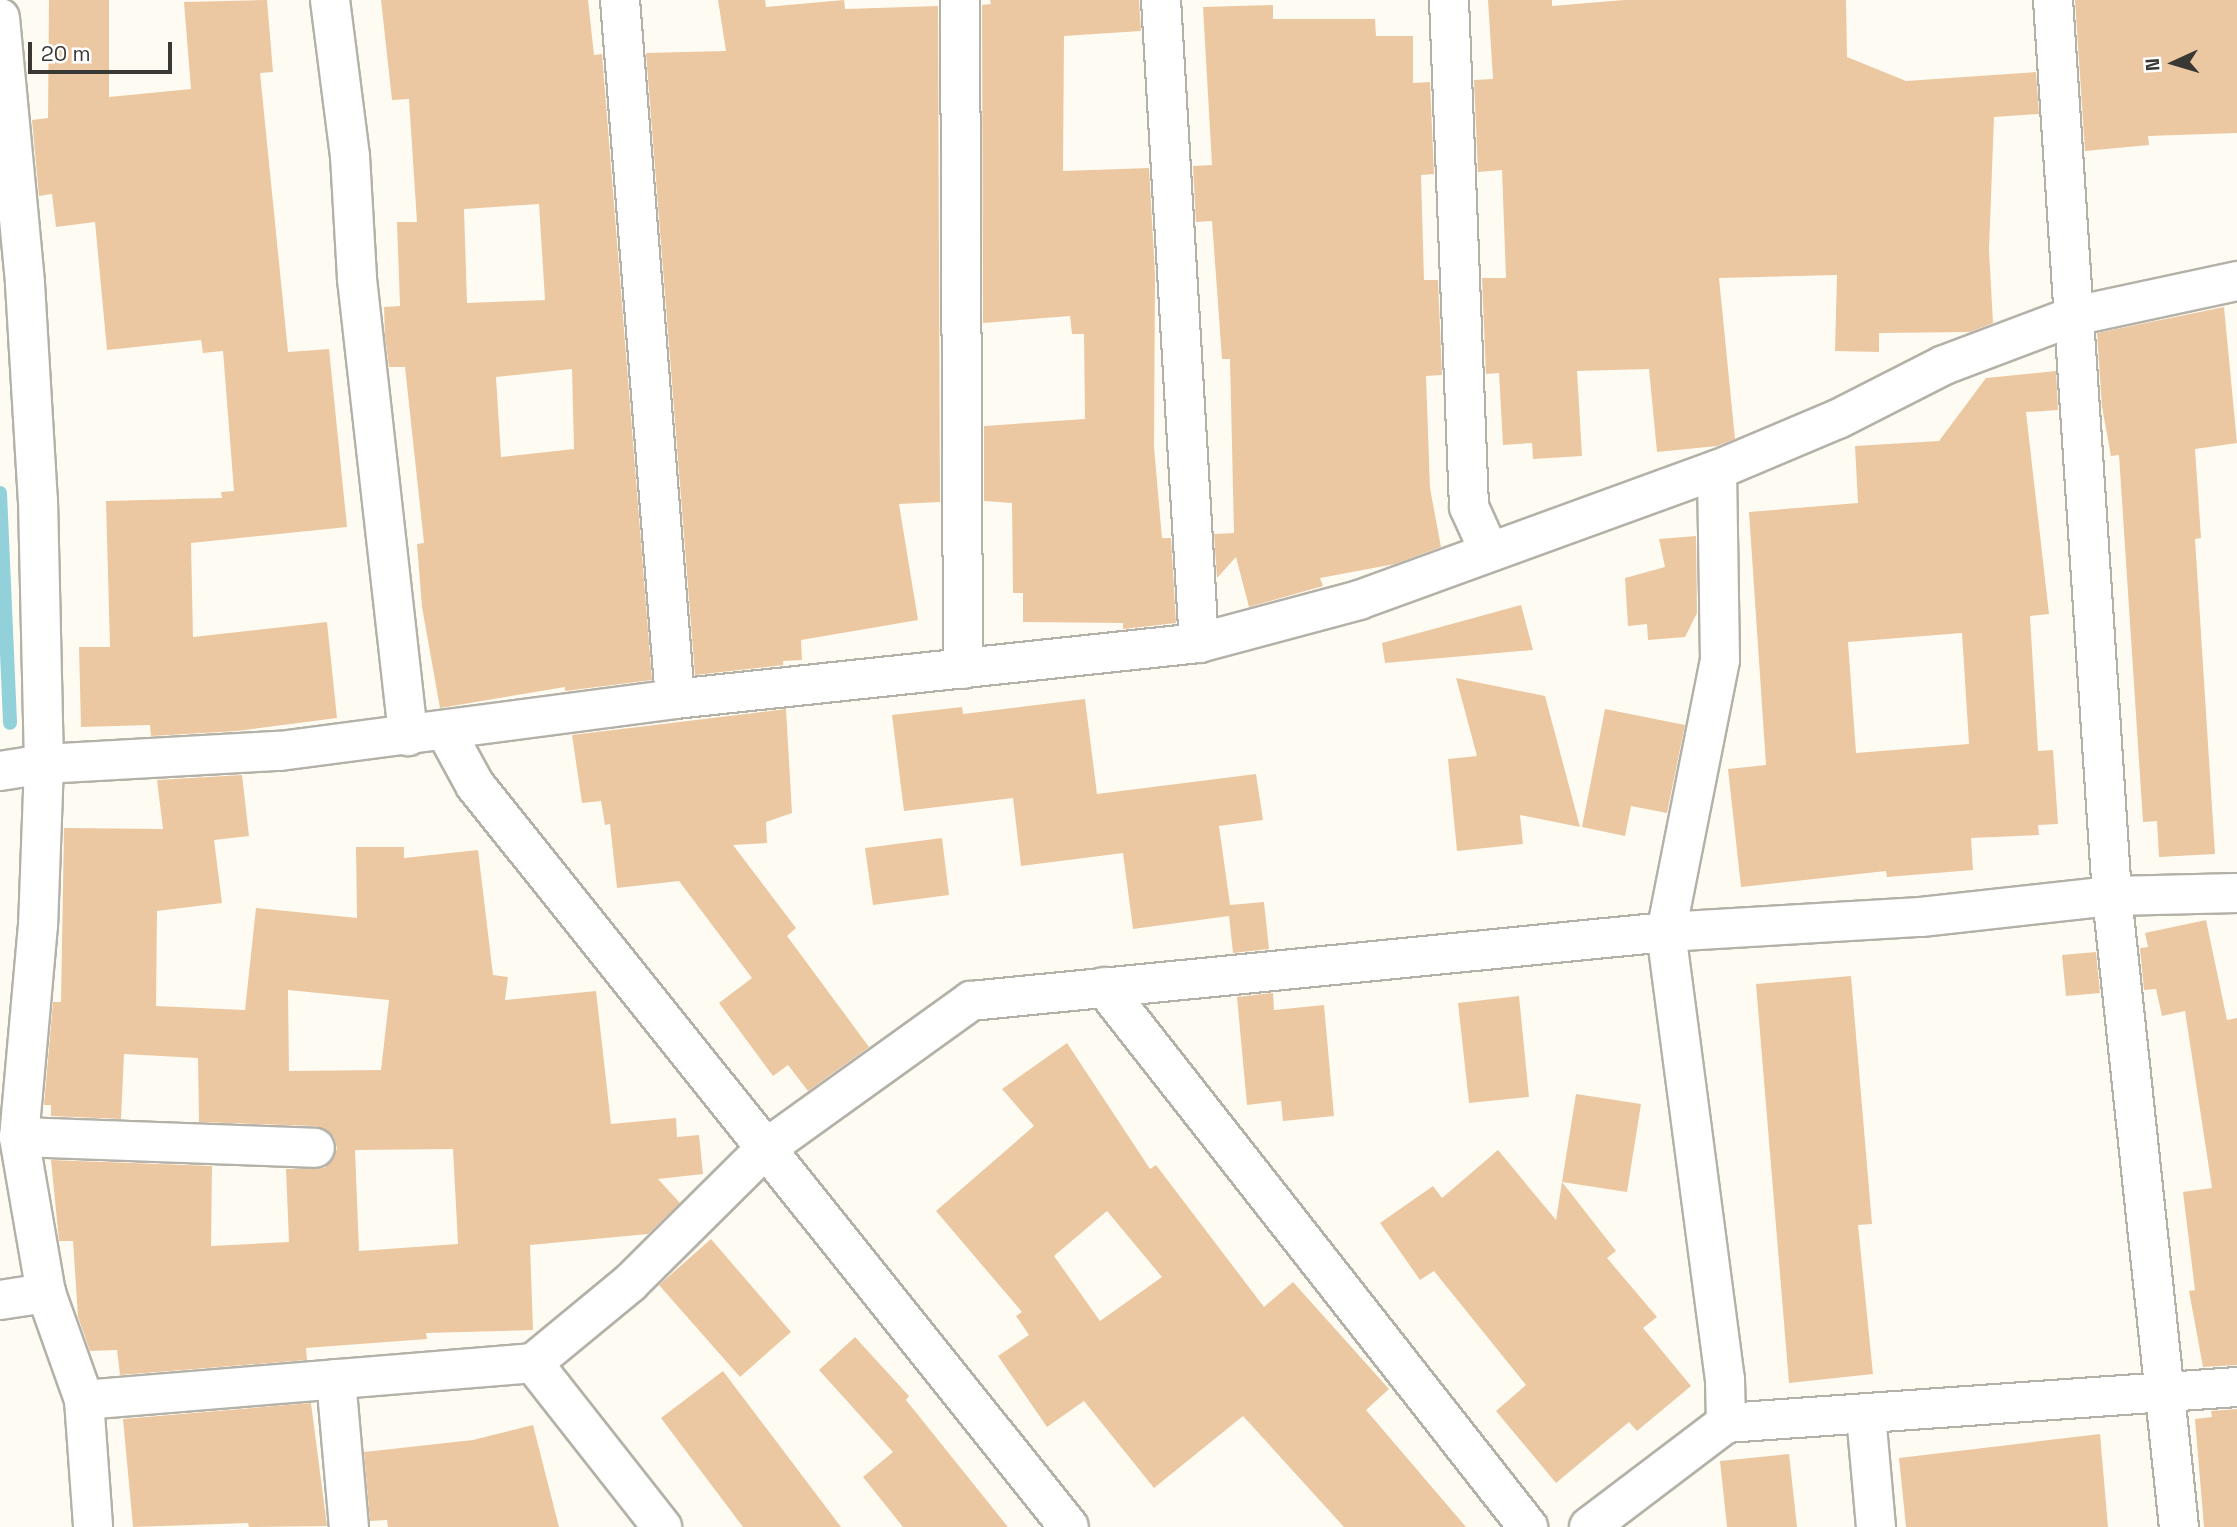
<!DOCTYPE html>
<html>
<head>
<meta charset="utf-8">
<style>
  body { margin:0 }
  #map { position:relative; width:2237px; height:1527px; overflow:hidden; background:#fefcf2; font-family:"Space Grotesk",sans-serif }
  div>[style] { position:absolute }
  .stream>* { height:14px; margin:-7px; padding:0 7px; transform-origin:7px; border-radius:7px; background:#92d1da }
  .building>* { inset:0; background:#ecc8a2 }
  .roads { filter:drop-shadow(2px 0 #b4b1a8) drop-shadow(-2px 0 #b4b1a8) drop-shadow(0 2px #b4b1a8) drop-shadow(0 -2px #b4b1a8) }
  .street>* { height:38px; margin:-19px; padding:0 19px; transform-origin:19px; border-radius:19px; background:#fff }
  .secondary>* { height:38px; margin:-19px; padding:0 19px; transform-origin:19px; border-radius:19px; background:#fff }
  span { translate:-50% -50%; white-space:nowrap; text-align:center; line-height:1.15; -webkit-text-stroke:7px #fff; paint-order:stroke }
  .north { position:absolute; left:2139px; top:28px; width:70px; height:70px; -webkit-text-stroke:5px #fff; paint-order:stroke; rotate:266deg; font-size:19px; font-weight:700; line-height:28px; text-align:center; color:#393834 }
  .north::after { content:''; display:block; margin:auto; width:24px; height:32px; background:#393834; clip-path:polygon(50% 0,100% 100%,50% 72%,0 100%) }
  .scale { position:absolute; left:28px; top:42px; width:144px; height:32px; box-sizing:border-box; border:4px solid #393834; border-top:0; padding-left:9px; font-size:21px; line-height:24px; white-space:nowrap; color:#393834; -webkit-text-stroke:5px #fff; paint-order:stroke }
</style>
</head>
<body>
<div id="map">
  <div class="stream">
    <div style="left:0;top:493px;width:230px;rotate:87.5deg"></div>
  </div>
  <div class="building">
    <div style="clip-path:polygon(49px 0,109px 0,109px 97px,191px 89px,184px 2px,267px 0,273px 72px,260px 73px,288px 352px,329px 349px,347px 527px,191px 543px,193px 637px,327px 622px,337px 718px,237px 731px,151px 736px,150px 725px,81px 727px,79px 647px,110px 647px,106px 501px,222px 498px,221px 492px,234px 491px,223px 351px,203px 353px,201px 340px,107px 350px,95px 222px,56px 227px,52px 194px,39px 196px,32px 120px,48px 118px)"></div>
    <div style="clip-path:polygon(evenodd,381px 0,588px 0,594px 55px,602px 54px,652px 680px,565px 691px,565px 687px,440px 708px,422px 607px,417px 544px,424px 543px,405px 367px,389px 367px,385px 336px,384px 307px,400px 306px,397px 222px,417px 222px,409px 99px,392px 100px,381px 0,539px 204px,545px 300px,467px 303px,464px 209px,539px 204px,381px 0,572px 369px,574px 449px,501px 457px,496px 377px,572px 369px)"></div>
    <div style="clip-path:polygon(718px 0,765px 0,766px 7px,844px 0,845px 9px,938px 6px,940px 502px,899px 504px,918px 620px,801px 640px,802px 660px,783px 661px,783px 665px,695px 675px,646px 53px,726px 51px)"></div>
    <div style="clip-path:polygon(990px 0,1139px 0,1141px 31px,1064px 36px,1063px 171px,1149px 168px,1155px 274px,1154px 447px,1162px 538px,1171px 538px,1176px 623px,1123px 629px,1123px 623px,1023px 622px,1023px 593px,1013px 593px,1012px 503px,984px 501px,984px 426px,1085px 419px,1084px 334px,1072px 334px,1070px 316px,983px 323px,982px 5px,991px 4px)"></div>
    <div style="clip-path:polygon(1488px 0,1552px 0,1552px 6px,1624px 0,1846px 0,1847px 57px,1906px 81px,2036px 72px,2039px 114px,1994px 117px,1989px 250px,1993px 323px,1970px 332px,1879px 333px,1879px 352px,1835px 351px,1837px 275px,1719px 278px,1735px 439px,1717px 446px,1657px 452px,1649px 369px,1577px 371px,1582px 456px,1533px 459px,1532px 443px,1503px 445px,1499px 373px,1486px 374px,1482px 278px,1506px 278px,1502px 170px,1478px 172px,1474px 80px,1493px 79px)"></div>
    <div style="clip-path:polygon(2075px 0,2237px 0,2237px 133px,2148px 136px,2149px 145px,2085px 151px)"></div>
    <div style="clip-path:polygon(1273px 5px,1273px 19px,1375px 19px,1376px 36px,1413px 36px,1413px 83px,1430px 82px,1434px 174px,1421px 175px,1424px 280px,1438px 280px,1442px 375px,1426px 376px,1430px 488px,1441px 547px,1395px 564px,1320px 578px,1323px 586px,1249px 607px,1236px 557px,1217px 578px,1214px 534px,1234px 533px,1230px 359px,1222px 359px,1212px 221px,1196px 222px,1193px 166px,1212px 165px,1203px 7px)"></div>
    <div style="clip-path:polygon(2224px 307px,2237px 443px,2195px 449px,2201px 538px,2195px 539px,2215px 854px,2159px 857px,2157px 821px,2143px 822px,2119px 455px,2111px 456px,2102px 407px,2097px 333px)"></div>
    <div style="clip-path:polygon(evenodd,2056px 371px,2058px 410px,2026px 412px,2049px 614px,2030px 616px,2038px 751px,2053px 750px,2058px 824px,2038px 825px,2039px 835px,1971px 838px,1973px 870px,1887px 877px,1886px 871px,1741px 887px,1728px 769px,1766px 765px,1749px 512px,1858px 503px,1855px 446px,1939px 441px,1986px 378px,2056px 371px,1962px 633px,1969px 744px,1856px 753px,1848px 642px,1962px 633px)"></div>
    <div style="clip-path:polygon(1696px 536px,1697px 613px,1685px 637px,1648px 640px,1647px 624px,1628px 626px,1625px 578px,1665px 567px,1659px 539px)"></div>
    <div style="clip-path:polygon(1521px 605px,1533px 650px,1385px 663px,1382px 643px)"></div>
    <div style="clip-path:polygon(1456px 678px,1545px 696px,1580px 827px,1520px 815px,1523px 844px,1457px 851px,1448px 759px,1477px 756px)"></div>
    <div style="clip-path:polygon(1085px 699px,1097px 794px,1256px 774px,1263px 820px,1219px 826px,1230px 905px,1264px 902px,1269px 949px,1233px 953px,1229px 916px,1133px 929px,1123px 853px,1021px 866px,1013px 798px,904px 811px,892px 715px,962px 707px,963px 714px)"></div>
    <div style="clip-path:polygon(786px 709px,792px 813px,766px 822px,767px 843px,733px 845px,796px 928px,787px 936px,869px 1047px,808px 1091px,788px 1065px,773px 1076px,719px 1003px,752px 978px,679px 881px,617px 888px,610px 824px,605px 825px,601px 801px,582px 803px,572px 735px)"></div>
    <div style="clip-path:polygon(1605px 709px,1685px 725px,1667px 813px,1631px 806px,1625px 836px,1582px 827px)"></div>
    <div style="clip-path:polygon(evenodd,242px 775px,249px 836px,214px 840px,222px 903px,157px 911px,156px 1006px,245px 1010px,256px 908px,357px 918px,356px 847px,404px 847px,404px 858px,478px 850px,493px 975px,508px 977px,505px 1000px,596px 991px,611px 1124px,676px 1118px,677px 1137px,699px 1135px,703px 1174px,658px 1179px,680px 1203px,648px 1234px,530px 1245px,533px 1330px,426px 1333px,427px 1339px,306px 1348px,307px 1360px,120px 1375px,117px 1350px,90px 1351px,78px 1317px,73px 1241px,59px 1241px,51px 1160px,212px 1166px,211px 1246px,289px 1242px,286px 1169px,325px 1168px,337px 1149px,334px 1137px,316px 1126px,199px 1122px,198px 1058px,124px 1054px,121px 1119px,51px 1116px,51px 1105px,44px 1105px,53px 1002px,61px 1002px,64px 828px,163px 829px,157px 780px,242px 775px,288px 990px,389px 1000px,381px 1070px,289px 1071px,288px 990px,242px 775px,453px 1149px,458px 1244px,359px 1251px,355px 1150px,453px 1149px)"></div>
    <div style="clip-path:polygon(942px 838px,949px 895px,873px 905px,865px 848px)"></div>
    <div style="clip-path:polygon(2206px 920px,2227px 1020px,2237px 1018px,2237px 1365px,2203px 1367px,2189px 1291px,2195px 1290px,2183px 1192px,2212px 1188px,2185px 1011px,2162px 1016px,2156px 989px,2144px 990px,2140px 948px,2148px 947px,2145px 933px)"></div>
    <div style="clip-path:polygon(2096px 952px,2100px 993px,2066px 996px,2062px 955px)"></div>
    <div style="clip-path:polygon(1851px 976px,1872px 1224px,1858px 1225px,1873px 1374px,1789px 1383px,1756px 984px)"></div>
    <div style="clip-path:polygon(1273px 993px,1274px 1010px,1324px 1005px,1334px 1116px,1283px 1121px,1281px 1101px,1247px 1105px,1237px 997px)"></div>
    <div style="clip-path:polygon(1519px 996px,1529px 1097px,1469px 1103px,1458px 1003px)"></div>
    <div style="clip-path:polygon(evenodd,1067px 1043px,1150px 1169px,1156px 1165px,1264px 1307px,1293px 1282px,1389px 1389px,1366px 1410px,1466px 1527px,1344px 1527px,1243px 1416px,1154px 1488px,1084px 1401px,1047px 1427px,998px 1356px,1029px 1335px,1016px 1316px,1022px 1312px,936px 1211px,1034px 1126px,1002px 1089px,1067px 1043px,1107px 1211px,1162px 1277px,1100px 1321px,1054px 1256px,1107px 1211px)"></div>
    <div style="clip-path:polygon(1576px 1094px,1641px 1104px,1627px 1192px,1562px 1182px)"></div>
    <div style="clip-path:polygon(1498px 1150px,1556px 1220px,1562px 1182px,1616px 1251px,1607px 1258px,1657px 1317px,1643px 1328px,1691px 1386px,1637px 1431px,1629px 1422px,1556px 1483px,1496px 1411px,1526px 1385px,1434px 1271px,1420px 1280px,1380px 1223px,1433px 1186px,1442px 1198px)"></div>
    <div style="clip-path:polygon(711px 1239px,791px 1332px,740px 1377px,659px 1285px)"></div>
    <div style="clip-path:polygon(855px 1337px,909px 1396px,906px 1400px,1008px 1527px,903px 1527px,863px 1477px,893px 1452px,819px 1370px)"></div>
    <div style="clip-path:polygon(723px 1371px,841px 1527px,743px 1527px,661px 1418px)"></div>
    <div style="clip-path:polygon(311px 1403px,327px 1526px,249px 1527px,248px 1523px,133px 1527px,123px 1419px)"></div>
    <div style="clip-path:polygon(2237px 1409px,2237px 1527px,2204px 1527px,2195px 1419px,2212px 1417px,2211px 1411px)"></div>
    <div style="clip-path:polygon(533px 1425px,559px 1527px,388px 1527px,387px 1520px,370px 1521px,364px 1452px,473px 1440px)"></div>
    <div style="clip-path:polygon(2100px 1434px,2108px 1527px,1906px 1527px,1899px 1458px)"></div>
    <div style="clip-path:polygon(1789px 1454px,1797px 1527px,1727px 1527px,1720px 1461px)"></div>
  </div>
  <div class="roads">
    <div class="street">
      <div style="left:330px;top:0;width:157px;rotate:82.7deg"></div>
      <div style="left:350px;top:156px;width:123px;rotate:86.7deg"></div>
      <div style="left:357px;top:279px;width:460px;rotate:83.6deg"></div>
      <div style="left:620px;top:0;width:701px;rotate:85.5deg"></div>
      <div style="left:960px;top:0;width:669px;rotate:89.74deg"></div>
      <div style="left:1161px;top:0;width:644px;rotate:86.62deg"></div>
      <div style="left:1449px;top:0;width:507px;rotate:87.74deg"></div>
      <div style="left:1469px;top:507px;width:48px;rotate:65.6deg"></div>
      <div style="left:2053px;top:0;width:898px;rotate:86.23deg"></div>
      <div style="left:2112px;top:896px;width:635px;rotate:83.94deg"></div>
      <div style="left:0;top:18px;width:267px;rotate:84.6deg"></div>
      <div style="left:25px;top:284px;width:216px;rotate:86.6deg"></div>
      <div style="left:38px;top:500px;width:264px;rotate:88.7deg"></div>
      <div style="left:44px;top:764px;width:161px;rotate:92.1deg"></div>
      <div style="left:38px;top:925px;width:213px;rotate:95.1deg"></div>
      <div style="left:19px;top:1137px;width:158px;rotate:80.2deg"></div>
      <div style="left:46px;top:1293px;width:114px;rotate:70.4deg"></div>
      <div style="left:84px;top:1400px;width:127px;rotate:85.9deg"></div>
      <div style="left:1717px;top:470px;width:190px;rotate:89.1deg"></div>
      <div style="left:1720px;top:660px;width:277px;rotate:101.2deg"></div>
      <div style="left:1666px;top:932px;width:451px;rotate:82.5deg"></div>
      <div style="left:1725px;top:1379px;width:44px;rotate:88.7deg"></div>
      <div style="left:0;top:771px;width:45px;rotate:-9deg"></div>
      <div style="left:44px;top:764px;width:236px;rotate:-3.2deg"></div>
      <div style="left:280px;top:751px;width:398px;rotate:-7.5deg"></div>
      <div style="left:675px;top:699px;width:527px;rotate:-6.1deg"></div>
      <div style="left:1199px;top:643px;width:166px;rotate:-15deg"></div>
      <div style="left:1359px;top:600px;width:381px;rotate:-20deg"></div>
      <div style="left:1717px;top:470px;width:131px;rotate:-22.9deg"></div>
      <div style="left:1838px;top:419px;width:119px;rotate:-27deg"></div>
      <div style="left:1944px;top:365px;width:139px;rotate:-20.7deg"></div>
      <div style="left:2074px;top:316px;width:167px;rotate:-12.1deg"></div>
      <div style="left:1104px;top:987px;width:687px;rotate:51.86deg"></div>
      <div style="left:19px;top:1137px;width:296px;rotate:2.1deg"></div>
      <div style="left:0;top:1300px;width:47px;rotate:-8.7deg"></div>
      <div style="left:533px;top:1363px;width:209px;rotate:51.8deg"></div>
      <div style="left:336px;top:1379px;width:149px;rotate:85deg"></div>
      <div style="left:84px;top:1400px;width:451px;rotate:-4.7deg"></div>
      <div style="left:533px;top:1363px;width:126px;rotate:-39.5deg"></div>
      <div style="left:630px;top:1283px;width:190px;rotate:-44.8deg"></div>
      <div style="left:765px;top:1149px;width:254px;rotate:-35.7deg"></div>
      <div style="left:971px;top:1001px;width:698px;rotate:-5.67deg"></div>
      <div style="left:1666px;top:932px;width:255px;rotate:-3.4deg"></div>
      <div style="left:1921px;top:917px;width:192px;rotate:-6.3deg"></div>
      <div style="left:2112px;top:896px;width:125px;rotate:-1.4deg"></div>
      <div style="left:1866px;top:1415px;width:112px;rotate:84.9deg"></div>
      <div style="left:1589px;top:1527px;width:172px;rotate:-37.2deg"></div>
      <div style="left:1726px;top:1423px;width:512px;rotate:-4.03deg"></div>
    </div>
    <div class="secondary">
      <div style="left:446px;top:732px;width:60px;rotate:61.3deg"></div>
      <div style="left:475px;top:785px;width:950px;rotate:51.32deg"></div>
    </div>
  </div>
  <div class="north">N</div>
  <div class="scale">20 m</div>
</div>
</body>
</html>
